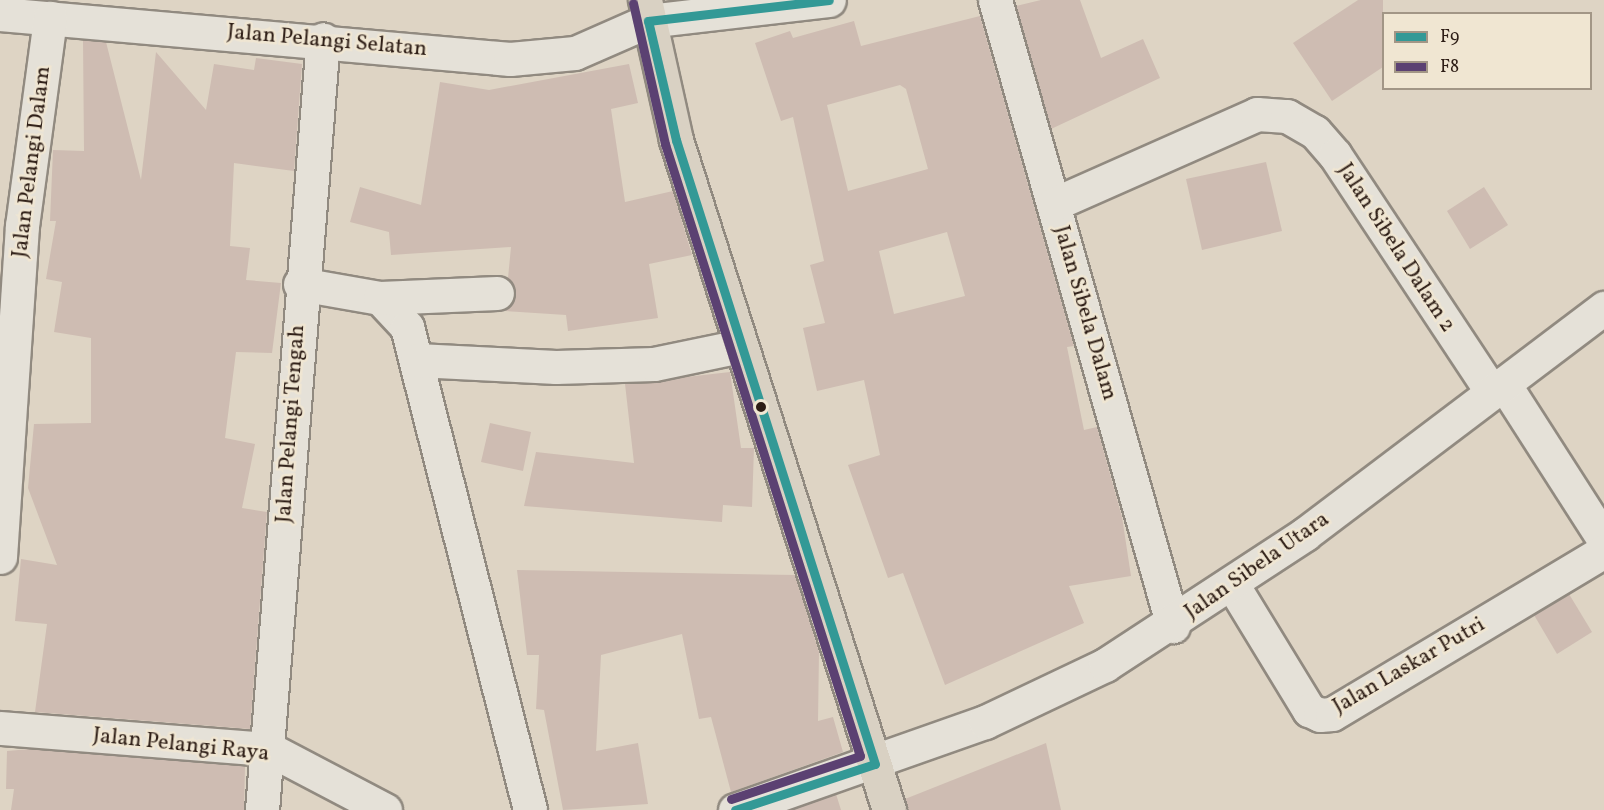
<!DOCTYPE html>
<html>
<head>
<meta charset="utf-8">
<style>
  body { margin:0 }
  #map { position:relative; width:1604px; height:810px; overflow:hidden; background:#ded4c4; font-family:Vollkorn,serif }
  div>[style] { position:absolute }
  .building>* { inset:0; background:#cebcb2 }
  .roads { filter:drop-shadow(2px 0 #918a80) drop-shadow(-2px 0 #918a80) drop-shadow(0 2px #918a80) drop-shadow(0 -2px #918a80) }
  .minor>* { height:33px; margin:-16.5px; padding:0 16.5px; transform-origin:16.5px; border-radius:16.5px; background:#e5e1d8 }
  .major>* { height:33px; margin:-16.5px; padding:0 16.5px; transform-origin:16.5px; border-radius:16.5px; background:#d9d1c3 }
  .bus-1>* { height:9px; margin:-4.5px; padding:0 4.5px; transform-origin:4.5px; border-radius:4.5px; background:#339996 }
  .bus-2>* { height:9px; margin:-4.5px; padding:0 4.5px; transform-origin:4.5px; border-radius:4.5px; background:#5b4172 }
  .dots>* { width:16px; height:16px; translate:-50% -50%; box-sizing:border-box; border:3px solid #f0e6d2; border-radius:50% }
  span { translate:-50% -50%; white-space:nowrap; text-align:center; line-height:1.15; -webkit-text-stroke:5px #f0e6d2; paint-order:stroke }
  .street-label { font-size:22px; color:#2d1d15 }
  .legend { position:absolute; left:1382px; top:12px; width:210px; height:78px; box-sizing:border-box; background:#f0e6d2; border:2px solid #a29686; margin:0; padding:8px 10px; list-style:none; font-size:18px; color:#2d1d15 }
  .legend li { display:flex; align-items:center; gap:12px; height:30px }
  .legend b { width:30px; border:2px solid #a29686 }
</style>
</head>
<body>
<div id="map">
  <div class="building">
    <div style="clip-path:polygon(1041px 0,1080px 0,1101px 58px,1143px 39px,1160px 78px,1051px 129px,1016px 6px)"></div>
    <div style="clip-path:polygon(1358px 0,1383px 0,1383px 67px,1332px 101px,1293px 43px)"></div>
    <div style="clip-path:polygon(evenodd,980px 16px,1074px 346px,1067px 347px,1084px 430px,1097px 427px,1122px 517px,1131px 576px,1069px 586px,1084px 623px,945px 685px,903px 573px,888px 578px,848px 465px,880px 455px,864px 380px,817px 391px,803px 328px,825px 323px,810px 265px,824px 261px,793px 117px,781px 121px,755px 43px,790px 31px,793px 38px,854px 21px,861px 46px,980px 16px,900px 85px,906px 89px,928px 169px,848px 191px,827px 105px,900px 85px,980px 16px,947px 232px,965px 296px,894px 314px,879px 251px,947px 232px)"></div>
    <div style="clip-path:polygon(83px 40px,106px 42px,141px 180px,156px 52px,206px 110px,214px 64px,254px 70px,256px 58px,302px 64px,294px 171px,234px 163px,230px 246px,250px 248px,246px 280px,281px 283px,272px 353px,236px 352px,225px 438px,255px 444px,242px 508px,267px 512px,250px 729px,35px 712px,47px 624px,15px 621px,21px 559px,57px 565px,28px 488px,34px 424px,91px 423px,91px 338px,54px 332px,62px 282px,46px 279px,56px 221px,50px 221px,53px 150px,84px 151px)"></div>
    <div style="clip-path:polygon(629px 64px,638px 103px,611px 109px,625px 202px,673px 191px,692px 255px,649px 264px,658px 318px,568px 331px,566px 315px,505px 311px,516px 293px,508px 278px,511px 247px,391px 255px,389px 232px,350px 222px,360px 187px,421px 205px,440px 82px,489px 90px)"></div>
    <div style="clip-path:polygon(1266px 162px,1282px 231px,1202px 250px,1186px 179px)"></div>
    <div style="clip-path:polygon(1484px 187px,1508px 225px,1470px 249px,1447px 211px)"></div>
    <div style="clip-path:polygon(730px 372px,741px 448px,754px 448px,752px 507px,723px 505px,722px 522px,524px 506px,536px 452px,634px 463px,625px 384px)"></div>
    <div style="clip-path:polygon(490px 423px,531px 432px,523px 471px,481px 462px)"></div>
    <div style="clip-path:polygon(517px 570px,795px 575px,819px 652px,818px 721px,833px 717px,843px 752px,731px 792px,711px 717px,699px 719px,682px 634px,601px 655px,596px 751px,638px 743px,648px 804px,563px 810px,544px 710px,536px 709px,539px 655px,527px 655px)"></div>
    <div style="clip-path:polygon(1569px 594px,1592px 632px,1557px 654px,1534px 615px)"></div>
    <div style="clip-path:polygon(1046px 743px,1061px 810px,907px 810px,905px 799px)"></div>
    <div style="clip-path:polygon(30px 749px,245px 766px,244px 810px,11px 810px,14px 789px,6px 789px,7px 751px)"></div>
    <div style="clip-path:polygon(836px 794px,841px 810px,791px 810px)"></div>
  </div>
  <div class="roads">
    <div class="minor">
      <div style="left:995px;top:0;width:651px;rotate:74.13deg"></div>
      <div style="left:0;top:14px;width:512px;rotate:5.04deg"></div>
      <div style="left:510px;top:59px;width:65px;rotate:-5.3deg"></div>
      <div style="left:575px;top:53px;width:80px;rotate:-23.7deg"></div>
      <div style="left:648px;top:21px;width:182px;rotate:-6.6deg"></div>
      <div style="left:1054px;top:204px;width:222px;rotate:-23.9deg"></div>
      <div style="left:1257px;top:114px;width:30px;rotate:4deg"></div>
      <div style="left:1287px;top:116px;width:32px;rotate:30deg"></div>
      <div style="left:1315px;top:132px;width:30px;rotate:49deg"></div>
      <div style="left:1335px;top:155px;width:284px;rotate:56.5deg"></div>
      <div style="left:300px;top:284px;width:81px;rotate:9.9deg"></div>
      <div style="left:380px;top:298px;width:40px;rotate:47deg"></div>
      <div style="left:407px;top:327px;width:498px;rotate:75.7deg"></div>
      <div style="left:380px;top:298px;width:117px;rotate:-2.4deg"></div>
      <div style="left:417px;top:360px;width:139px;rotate:2.9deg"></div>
      <div style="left:556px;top:367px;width:98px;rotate:-1.8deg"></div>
      <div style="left:654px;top:364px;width:89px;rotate:-11.7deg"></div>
      <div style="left:1504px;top:384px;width:185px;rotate:57.3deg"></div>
      <div style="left:0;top:557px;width:332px;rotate:-86.2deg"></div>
      <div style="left:22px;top:226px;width:210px;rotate:-82.3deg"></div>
      <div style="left:1232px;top:584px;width:148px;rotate:58.6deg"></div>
      <div style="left:1309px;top:710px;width:12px;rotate:24deg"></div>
      <div style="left:1320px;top:715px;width:12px;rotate:-5deg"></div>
      <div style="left:1332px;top:714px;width:317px;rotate:-30.9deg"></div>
      <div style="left:0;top:728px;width:270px;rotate:4.5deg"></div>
      <div style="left:269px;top:749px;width:131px;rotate:27.7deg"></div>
      <div style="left:262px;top:810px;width:773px;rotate:-85.48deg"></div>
      <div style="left:735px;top:810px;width:265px;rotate:-19.4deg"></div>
      <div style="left:985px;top:722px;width:133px;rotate:-25.4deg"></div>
      <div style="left:1105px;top:665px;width:239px;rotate:-33.2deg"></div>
      <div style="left:1305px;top:534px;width:375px;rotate:-37.1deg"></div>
    </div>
    <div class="major">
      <div style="left:645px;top:0;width:143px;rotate:77.5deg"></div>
      <div style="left:676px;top:140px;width:703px;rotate:72.36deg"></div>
    </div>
  </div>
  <div class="bus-1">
    <div style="left:735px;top:810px;width:147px;rotate:-18.2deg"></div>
    <div style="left:875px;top:764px;width:655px;rotate:-107.69deg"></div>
    <div style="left:676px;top:140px;width:122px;rotate:-103.2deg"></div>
    <div style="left:648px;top:21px;width:182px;rotate:-6.6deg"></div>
  </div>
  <div class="bus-2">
    <div style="left:633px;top:3px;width:145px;rotate:77.2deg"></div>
    <div style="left:665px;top:144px;width:642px;rotate:72.33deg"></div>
    <div style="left:860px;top:756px;width:136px;rotate:161.6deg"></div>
  </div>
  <div class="dots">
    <div style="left:761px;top:407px;background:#2d1d15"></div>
  </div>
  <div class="street-label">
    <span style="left:327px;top:41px;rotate:5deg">Jalan Pelangi Selatan</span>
    <span style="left:32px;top:162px;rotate:-83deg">Jalan Pelangi Dalam</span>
    <span style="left:1396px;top:248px;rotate:57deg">Jalan Sibela Dalam 2</span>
    <span style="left:1085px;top:313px;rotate:74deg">Jalan Sibela Dalam</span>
    <span style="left:291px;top:424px;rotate:-86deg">Jalan Pelangi Tengah</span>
    <span style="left:1257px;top:566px;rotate:-35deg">Jalan Sibela Utara</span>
    <span style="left:1409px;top:666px;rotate:-30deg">Jalan Laskar Putri</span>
    <span style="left:181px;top:745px;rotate:6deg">Jalan Pelangi Raya</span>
  </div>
  <ul class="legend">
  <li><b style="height:8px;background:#339996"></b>F9</li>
  <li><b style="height:8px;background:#5b4172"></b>F8</li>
  </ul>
</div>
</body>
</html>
